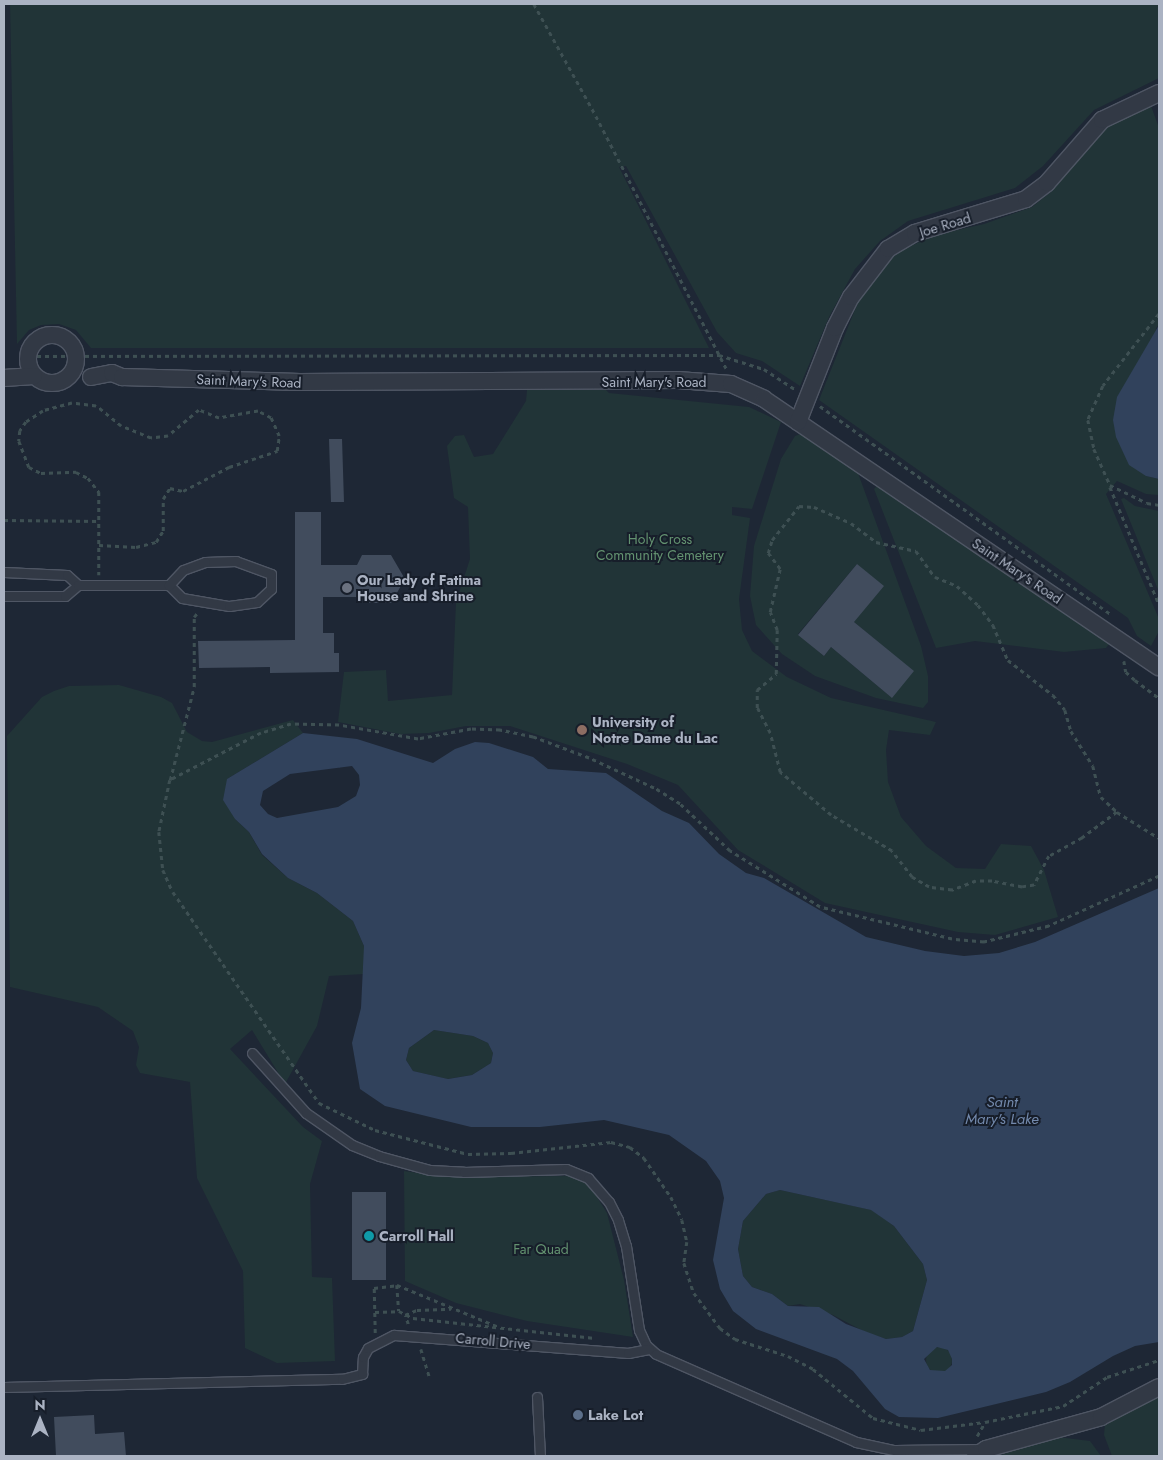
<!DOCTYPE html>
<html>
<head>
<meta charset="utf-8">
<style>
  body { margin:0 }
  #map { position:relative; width:1163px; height:1460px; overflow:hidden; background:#1e2735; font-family:Jost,sans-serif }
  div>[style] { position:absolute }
  .green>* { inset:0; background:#213437 }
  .round { border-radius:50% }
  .water>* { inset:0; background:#31425c }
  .building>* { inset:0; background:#414c5d }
  .path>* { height:2.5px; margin-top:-1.25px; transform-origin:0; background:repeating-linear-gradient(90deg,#3e5053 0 4px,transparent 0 8px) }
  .roads { filter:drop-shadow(1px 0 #4f5664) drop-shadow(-1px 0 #4f5664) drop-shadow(0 1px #4f5664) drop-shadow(0 -1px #4f5664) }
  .service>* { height:9px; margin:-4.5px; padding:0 4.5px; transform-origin:4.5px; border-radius:4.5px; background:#323945 }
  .minor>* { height:16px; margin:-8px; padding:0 8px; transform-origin:8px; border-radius:8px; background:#323945 }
  .minor>.ring { margin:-8px; padding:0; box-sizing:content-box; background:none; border:16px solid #323945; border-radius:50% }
  .dots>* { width:14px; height:14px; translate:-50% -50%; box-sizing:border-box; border:2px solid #171e2a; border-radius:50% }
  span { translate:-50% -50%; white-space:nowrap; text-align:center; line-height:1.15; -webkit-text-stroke:4px #171e2a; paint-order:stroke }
  .street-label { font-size:14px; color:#abb3c3 }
  .park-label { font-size:14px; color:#639270 }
  .poi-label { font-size:14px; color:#abb3c3; font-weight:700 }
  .left { translate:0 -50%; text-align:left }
  .water-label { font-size:15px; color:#7389ac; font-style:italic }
  .frame { position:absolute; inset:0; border:5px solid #abb3c3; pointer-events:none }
  .north { position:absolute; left:15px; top:1395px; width:50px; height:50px; -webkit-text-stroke:4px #171e2a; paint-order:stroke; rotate:0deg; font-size:14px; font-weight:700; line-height:20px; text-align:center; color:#abb3c3 }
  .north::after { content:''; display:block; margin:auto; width:18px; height:22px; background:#abb3c3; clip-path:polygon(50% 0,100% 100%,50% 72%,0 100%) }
</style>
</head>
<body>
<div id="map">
  <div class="green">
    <div style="clip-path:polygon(10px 4px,1159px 4px,1159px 78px,1094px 110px,1043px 166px,1015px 188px,908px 221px,880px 241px,855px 269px,829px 317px,800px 386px,762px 361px,736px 353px,717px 332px,626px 166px,619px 167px,709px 348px,91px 348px,76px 330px,59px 324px,41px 325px,29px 330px,17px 344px)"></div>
    <div style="clip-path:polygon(1150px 103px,1159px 128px,1159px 325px,1156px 328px,1146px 476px,1159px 479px,1159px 495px,1146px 494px,1117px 481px,1106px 494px,1159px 619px,1159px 631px,1151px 646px,1137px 636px,1128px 618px,819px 400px,858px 302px,893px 254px,935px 235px,984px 224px,1032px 207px,1052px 191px,1092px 139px,1120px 115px)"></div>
    <div style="clip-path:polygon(527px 390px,606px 390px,609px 393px,749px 407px,781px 422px,752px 509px,732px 507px,732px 515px,750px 518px,739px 599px,742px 630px,752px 651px,787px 677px,831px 698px,936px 722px,930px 735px,889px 730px,886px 750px,888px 782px,901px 817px,926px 846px,956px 868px,985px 869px,1001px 844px,1031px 846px,1044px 870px,1058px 917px,995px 935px,958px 932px,825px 903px,738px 850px,678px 785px,627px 764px,510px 726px,466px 726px,429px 733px,400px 734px,338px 722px,344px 672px,386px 670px,388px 701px,452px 695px,456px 602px,470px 559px,468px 507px,454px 498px,447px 446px,455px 436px,464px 435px,474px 457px,493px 454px,526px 401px)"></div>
    <div style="clip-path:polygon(evenodd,803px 433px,858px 473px,921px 646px,928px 676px,928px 702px,923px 708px,876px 698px,815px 676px,782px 654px,756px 625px,750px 596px,754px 546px,781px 459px,795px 436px,803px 433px,857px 564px,854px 622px,913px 671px,891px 697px,831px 647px,824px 656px,798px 634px,857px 564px)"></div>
    <div style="clip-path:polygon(878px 485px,1100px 636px,1109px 644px,1106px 648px,1064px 652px,975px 641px,936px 648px,874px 489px)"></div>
    <div style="clip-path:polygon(1124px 498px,1135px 506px,1159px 511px,1159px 592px,1121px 499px)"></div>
    <div style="clip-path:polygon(119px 685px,161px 697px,172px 703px,187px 732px,202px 741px,212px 742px,293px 720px,303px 733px,227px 779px,235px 819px,249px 832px,262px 855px,288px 878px,317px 893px,353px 921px,364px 946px,364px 974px,329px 976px,317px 1026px,285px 1084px,252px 1030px,230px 1049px,303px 1127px,322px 1141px,310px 1184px,312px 1277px,332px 1278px,335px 1361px,277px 1363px,245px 1348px,243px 1271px,197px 1178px,190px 1082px,140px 1073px,136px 1065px,139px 1047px,133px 1031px,98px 1007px,10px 987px,7px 736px,42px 697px,54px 691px,69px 686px)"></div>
    <div style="clip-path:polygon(434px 1030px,473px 1036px,488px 1043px,493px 1053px,491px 1063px,472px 1075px,447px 1079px,413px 1071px,406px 1060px,409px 1048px)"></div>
    <div style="clip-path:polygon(404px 1171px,447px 1177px,576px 1176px,592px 1189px,607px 1213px,624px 1280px,633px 1337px,527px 1321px,456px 1303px,405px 1281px)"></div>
    <div style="clip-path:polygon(780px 1190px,872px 1210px,894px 1226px,923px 1264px,927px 1280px,913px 1331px,902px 1337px,886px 1339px,867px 1333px,833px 1315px,800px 1304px,788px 1306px,772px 1294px,752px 1287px,743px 1276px,738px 1249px,743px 1221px,766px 1194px)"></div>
    <div class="round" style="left:926px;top:1347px;width:26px;height:26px"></div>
    <div style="clip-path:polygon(1159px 1395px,1159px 1456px,1112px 1456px,1104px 1435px,1105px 1424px)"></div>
    <div style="clip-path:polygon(1058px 1437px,1090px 1441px,1101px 1456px,997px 1456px)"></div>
  </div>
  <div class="water">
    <div style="clip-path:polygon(1159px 325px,1159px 479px,1146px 476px,1129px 465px,1116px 437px,1113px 420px,1117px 397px)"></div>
    <div style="clip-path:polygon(evenodd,303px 733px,357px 739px,433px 763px,455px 749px,475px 742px,489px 743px,533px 757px,548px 769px,606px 773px,662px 811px,689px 823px,719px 854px,746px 873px,764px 878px,866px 937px,925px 951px,964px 956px,999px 953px,1035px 942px,1159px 888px,1159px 1342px,1135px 1346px,1113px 1356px,1070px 1382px,1046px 1392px,938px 1418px,899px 1417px,885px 1409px,853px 1371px,837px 1359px,756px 1329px,733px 1311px,720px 1289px,713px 1260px,724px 1198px,720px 1181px,706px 1161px,669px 1135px,604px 1120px,540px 1127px,471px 1127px,385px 1106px,360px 1089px,352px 1043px,361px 1008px,364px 946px,353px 921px,317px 893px,288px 878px,262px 854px,249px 832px,235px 819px,223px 800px,227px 779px,303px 733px,352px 766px,359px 775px,360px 785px,356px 796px,338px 807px,277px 818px,268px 814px,260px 805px,263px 791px,290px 774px,352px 766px,303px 733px,434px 1030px,473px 1036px,488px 1043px,493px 1053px,491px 1063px,472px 1075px,448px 1079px,413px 1071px,406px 1060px,409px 1048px,434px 1030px,303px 733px,780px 1190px,871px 1210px,894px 1226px,923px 1264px,927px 1280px,913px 1331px,902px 1337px,886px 1339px,846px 1324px,819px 1307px,788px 1306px,772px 1294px,752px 1287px,743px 1276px,738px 1249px,743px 1221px,766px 1194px,780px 1190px,303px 733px,937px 1347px,948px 1350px,952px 1359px,952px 1365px,945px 1371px,930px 1370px,924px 1359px,937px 1347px)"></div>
  </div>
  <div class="building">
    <div style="clip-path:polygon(329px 439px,342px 439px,344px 502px,331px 502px)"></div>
    <div style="clip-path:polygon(295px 512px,321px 512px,321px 565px,357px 565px,362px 555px,391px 555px,405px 579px,391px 603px,362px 603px,358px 597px,323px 597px,323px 633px,334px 633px,334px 653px,339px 653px,339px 672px,270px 673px,270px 667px,199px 668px,198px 641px,295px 640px)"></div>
    <div style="clip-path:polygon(857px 564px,884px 586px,854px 622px,914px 671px,892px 698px,831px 647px,824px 656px,798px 635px)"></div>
    <div style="clip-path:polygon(352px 1192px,386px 1192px,386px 1280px,352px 1280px)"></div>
    <div style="clip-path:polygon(94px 1415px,95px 1434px,124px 1432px,126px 1456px,56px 1456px,54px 1417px)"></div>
  </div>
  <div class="path">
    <div style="left:534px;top:4px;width:128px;rotate:61deg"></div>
    <div style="left:596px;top:116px;width:284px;rotate:62.7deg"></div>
    <div style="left:1159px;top:314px;width:91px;rotate:127.9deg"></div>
    <div style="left:1103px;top:386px;width:37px;rotate:114deg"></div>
    <div style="left:1088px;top:420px;width:30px;rotate:78deg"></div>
    <div style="left:1094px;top:449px;width:39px;rotate:66deg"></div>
    <div style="left:1110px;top:485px;width:41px;rotate:25.9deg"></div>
    <div style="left:1147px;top:503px;width:12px;rotate:9deg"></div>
    <div style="left:29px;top:356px;width:690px;rotate:-0.08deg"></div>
    <div style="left:719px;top:355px;width:47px;rotate:17.3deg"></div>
    <div style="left:764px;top:369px;width:38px;rotate:33deg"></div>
    <div style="left:820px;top:406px;width:358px;rotate:35.6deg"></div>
    <div style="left:1110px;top:487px;width:127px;rotate:67.3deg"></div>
    <div style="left:4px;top:520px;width:95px;rotate:0.6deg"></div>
    <div style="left:99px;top:545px;width:37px;rotate:3deg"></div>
    <div style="left:136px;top:547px;width:21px;rotate:-14deg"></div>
    <div style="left:156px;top:542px;width:13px;rotate:-58deg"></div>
    <div style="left:163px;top:531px;width:32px;rotate:-90deg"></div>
    <div style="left:163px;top:499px;width:13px;rotate:-58deg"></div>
    <div style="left:170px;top:488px;width:13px;rotate:13deg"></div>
    <div style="left:183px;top:491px;width:52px;rotate:-27.6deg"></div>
    <div style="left:229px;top:467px;width:51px;rotate:-18.4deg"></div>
    <div style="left:277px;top:451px;width:15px;rotate:-82deg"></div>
    <div style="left:279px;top:436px;width:20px;rotate:-114deg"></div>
    <div style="left:271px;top:418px;width:15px;rotate:-152deg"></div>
    <div style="left:258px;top:411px;width:40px;rotate:170deg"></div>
    <div style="left:219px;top:418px;width:22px;rotate:-158deg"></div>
    <div style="left:199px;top:410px;width:40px;rotate:140deg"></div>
    <div style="left:168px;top:436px;width:17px;rotate:173deg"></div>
    <div style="left:151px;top:438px;width:32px;rotate:-158deg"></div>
    <div style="left:121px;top:426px;width:32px;rotate:-141deg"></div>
    <div style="left:96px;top:406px;width:24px;rotate:-173deg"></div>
    <div style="left:72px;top:403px;width:30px;rotate:165deg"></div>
    <div style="left:43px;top:411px;width:20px;rotate:147deg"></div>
    <div style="left:26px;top:422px;width:11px;rotate:124deg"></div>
    <div style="left:20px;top:431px;width:10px;rotate:96deg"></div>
    <div style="left:19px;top:441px;width:28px;rotate:69deg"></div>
    <div style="left:29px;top:467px;width:13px;rotate:27deg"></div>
    <div style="left:41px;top:473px;width:35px;rotate:-2deg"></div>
    <div style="left:76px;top:472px;width:13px;rotate:27deg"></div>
    <div style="left:88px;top:478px;width:18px;rotate:52deg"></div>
    <div style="left:99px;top:492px;width:83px;rotate:90deg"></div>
    <div style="left:1124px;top:661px;width:11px;rotate:80deg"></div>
    <div style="left:1126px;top:672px;width:12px;rotate:42deg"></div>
    <div style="left:1135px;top:680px;width:30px;rotate:37deg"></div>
    <div style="left:170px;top:780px;width:96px;rotate:-75.5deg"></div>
    <div style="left:194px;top:687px;width:70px;rotate:-90deg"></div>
    <div style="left:194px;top:617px;width:6px;rotate:-51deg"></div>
    <div style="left:1117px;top:812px;width:44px;rotate:143.4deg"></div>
    <div style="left:1082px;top:838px;width:38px;rotate:151deg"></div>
    <div style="left:1049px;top:856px;width:33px;rotate:117deg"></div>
    <div style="left:1034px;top:885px;width:12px;rotate:171deg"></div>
    <div style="left:1022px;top:887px;width:31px;rotate:-169deg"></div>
    <div style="left:992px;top:881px;width:16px;rotate:180deg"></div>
    <div style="left:976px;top:881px;width:26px;rotate:159deg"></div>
    <div style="left:952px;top:890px;width:23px;rotate:-173deg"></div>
    <div style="left:929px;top:887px;width:20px;rotate:-150deg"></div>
    <div style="left:912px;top:877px;width:33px;rotate:-128deg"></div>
    <div style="left:892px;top:851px;width:71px;rotate:-149.5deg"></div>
    <div style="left:831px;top:815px;width:67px;rotate:-139.9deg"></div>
    <div style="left:780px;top:772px;width:40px;rotate:-104.4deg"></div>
    <div style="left:770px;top:733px;width:28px;rotate:-117deg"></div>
    <div style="left:757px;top:708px;width:18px;rotate:-90deg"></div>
    <div style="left:757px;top:690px;width:25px;rotate:-40deg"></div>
    <div style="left:776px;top:674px;width:44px;rotate:-88.7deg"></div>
    <div style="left:777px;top:630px;width:19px;rotate:-111deg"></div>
    <div style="left:770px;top:612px;width:44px;rotate:-76.9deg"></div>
    <div style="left:780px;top:569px;width:20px;rotate:-127deg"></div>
    <div style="left:768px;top:553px;width:14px;rotate:-73deg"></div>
    <div style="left:772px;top:540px;width:43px;rotate:-51.5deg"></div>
    <div style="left:799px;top:506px;width:15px;rotate:4deg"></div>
    <div style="left:814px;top:507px;width:40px;rotate:23.4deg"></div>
    <div style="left:851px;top:523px;width:31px;rotate:37deg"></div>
    <div style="left:876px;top:542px;width:41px;rotate:12.7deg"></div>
    <div style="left:916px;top:551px;width:32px;rotate:54deg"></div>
    <div style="left:935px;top:577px;width:24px;rotate:22deg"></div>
    <div style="left:957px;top:586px;width:28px;rotate:42deg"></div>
    <div style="left:978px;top:605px;width:25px;rotate:53deg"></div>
    <div style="left:993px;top:625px;width:38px;rotate:67deg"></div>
    <div style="left:1008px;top:660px;width:57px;rotate:37.9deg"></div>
    <div style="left:1053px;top:695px;width:19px;rotate:51deg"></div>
    <div style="left:1065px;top:710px;width:22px;rotate:74deg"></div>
    <div style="left:1071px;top:731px;width:41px;rotate:57.8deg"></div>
    <div style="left:1093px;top:766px;width:32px;rotate:76deg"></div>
    <div style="left:1101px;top:797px;width:22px;rotate:43deg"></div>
    <div style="left:1117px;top:812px;width:49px;rotate:31.8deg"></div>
    <div style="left:1159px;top:876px;width:121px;rotate:155.6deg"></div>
    <div style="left:1049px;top:926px;width:67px;rotate:166.2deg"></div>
    <div style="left:984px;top:942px;width:32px;rotate:-175deg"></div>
    <div style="left:952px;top:939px;width:136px;rotate:-166.4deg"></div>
    <div style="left:820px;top:907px;width:106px;rotate:-148.1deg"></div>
    <div style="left:730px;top:851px;width:69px;rotate:-136.8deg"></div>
    <div style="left:680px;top:804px;width:31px;rotate:-148deg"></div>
    <div style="left:654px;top:788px;width:72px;rotate:-155.2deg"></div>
    <div style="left:589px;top:758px;width:60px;rotate:-159.4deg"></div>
    <div style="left:533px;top:737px;width:34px;rotate:-168deg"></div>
    <div style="left:500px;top:730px;width:29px;rotate:-178deg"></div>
    <div style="left:471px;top:729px;width:54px;rotate:169.3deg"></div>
    <div style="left:418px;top:739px;width:80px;rotate:-170deg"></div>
    <div style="left:339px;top:725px;width:48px;rotate:-178.8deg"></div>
    <div style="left:291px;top:724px;width:31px;rotate:163deg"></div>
    <div style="left:261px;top:733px;width:102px;rotate:152.7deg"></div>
    <div style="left:170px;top:780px;width:53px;rotate:101.9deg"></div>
    <div style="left:159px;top:832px;width:38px;rotate:84deg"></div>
    <div style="left:163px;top:870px;width:24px;rotate:66deg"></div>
    <div style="left:173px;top:892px;width:257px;rotate:55.3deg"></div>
    <div style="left:319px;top:1103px;width:62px;rotate:25.7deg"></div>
    <div style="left:375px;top:1130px;width:96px;rotate:14.5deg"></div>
    <div style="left:468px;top:1154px;width:43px;rotate:-1.3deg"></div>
    <div style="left:511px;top:1153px;width:101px;rotate:-6.3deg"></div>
    <div style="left:611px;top:1142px;width:20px;rotate:15deg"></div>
    <div style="left:630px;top:1147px;width:18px;rotate:38deg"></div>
    <div style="left:644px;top:1158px;width:47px;rotate:55.3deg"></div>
    <div style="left:671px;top:1197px;width:25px;rotate:64deg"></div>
    <div style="left:682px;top:1220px;width:23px;rotate:77deg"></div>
    <div style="left:687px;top:1242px;width:21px;rotate:98deg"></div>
    <div style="left:684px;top:1263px;width:32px;rotate:72deg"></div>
    <div style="left:694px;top:1293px;width:44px;rotate:53.4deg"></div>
    <div style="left:720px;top:1328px;width:19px;rotate:36deg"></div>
    <div style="left:735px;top:1339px;width:56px;rotate:17.8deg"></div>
    <div style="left:788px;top:1356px;width:28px;rotate:27deg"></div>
    <div style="left:813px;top:1369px;width:77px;rotate:39.2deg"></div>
    <div style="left:873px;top:1418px;width:49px;rotate:14deg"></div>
    <div style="left:921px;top:1430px;width:64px;rotate:-7.1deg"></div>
    <div style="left:985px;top:1422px;width:80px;rotate:-11.6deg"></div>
    <div style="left:1063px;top:1406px;width:53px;rotate:-33.4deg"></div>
    <div style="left:1107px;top:1377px;width:55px;rotate:-18.1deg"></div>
    <div style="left:397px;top:1285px;width:26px;rotate:86deg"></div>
    <div style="left:375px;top:1312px;width:24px;rotate:-2deg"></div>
    <div style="left:399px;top:1311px;width:16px;rotate:27deg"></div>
    <div style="left:413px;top:1318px;width:183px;rotate:6.3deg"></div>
    <div style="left:408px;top:1324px;width:9px;rotate:-108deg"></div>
    <div style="left:405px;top:1315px;width:13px;rotate:-23deg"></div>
    <div style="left:417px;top:1310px;width:34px;rotate:-2deg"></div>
    <div style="left:375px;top:1333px;width:45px;rotate:-91.3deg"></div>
    <div style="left:374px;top:1288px;width:23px;rotate:-7deg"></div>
    <div style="left:397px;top:1285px;width:110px;rotate:22.4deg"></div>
    <div style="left:421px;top:1349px;width:28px;rotate:73deg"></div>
    <div style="left:977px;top:1436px;width:16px;rotate:-60deg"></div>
  </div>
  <div class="roads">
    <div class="service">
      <div style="left:4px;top:572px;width:63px;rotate:2.7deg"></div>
      <div style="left:67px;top:575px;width:15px;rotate:42deg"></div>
      <div style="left:4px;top:596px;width:61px"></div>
      <div style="left:65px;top:596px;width:17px;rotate:-40deg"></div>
      <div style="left:78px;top:585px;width:91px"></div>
      <div style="left:169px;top:585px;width:18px;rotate:45deg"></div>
      <div style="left:182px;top:598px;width:48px;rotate:9.7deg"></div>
      <div style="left:229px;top:606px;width:28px;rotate:-8deg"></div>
      <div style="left:257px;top:602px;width:19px;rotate:-43deg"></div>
      <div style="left:271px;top:589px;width:15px;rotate:-90deg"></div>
      <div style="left:271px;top:574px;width:37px;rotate:-160deg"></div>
      <div style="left:236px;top:561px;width:31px;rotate:178deg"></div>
      <div style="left:205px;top:562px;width:23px;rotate:160deg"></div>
      <div style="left:183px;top:570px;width:21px;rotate:133deg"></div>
      <div style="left:252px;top:1053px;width:81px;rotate:48deg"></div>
      <div style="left:306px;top:1113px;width:56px;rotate:34.8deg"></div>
      <div style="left:352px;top:1145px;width:29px;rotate:22deg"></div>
      <div style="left:379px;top:1156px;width:53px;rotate:15.4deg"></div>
      <div style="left:430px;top:1170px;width:34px;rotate:3deg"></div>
      <div style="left:464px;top:1172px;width:102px;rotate:-1.7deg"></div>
      <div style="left:566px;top:1169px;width:24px;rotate:22deg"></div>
      <div style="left:588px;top:1178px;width:32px;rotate:49deg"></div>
      <div style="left:609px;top:1202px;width:20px;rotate:63deg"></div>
      <div style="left:618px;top:1220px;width:27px;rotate:73deg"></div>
      <div style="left:626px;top:1246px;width:85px;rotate:81.2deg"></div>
      <div style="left:639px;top:1330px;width:17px;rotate:65deg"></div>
      <div style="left:646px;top:1345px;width:13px;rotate:42deg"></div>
      <div style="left:656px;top:1354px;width:219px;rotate:23.7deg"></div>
      <div style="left:856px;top:1442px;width:40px;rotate:12deg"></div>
      <div style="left:895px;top:1450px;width:88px;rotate:-0.7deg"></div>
      <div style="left:4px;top:1387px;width:338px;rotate:-1.4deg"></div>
      <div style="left:342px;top:1379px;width:21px;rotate:-14deg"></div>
      <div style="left:362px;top:1374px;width:17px;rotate:-87deg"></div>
      <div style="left:363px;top:1357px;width:10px;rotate:-61deg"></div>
      <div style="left:368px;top:1348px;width:29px;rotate:-27deg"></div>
      <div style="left:394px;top:1335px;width:235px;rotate:4.4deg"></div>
      <div style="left:628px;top:1353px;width:21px;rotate:-11deg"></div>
      <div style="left:537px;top:1397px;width:59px;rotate:87.1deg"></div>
    </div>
    <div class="minor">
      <div class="ring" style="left:28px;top:335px;width:32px;height:32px"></div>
      <div style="left:91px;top:377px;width:21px;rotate:-11deg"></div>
      <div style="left:112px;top:373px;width:11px;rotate:22deg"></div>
      <div style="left:122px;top:377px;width:178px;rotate:1.6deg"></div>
      <div style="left:300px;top:382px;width:378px;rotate:-0.3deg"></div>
      <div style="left:678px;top:380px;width:53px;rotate:4.3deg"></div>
      <div style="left:731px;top:384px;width:36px;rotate:24deg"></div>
      <div style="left:764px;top:399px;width:477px;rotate:34.2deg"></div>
      <div style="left:4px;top:378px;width:30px;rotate:-4deg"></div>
      <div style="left:798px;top:422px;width:101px;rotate:-68.5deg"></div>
      <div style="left:835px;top:328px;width:35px;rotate:-63deg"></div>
      <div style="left:851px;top:297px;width:61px;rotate:-52.4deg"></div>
      <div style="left:888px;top:249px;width:31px;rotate:-31deg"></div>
      <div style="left:915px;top:233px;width:116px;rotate:-17deg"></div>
      <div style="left:1026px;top:199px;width:26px;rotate:-37deg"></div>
      <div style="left:1047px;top:183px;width:84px;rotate:-48.9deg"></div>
      <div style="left:1102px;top:120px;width:63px;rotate:-25.3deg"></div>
      <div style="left:975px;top:1456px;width:13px;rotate:-32deg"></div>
      <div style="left:986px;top:1449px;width:119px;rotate:-15.5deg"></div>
      <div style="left:1101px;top:1417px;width:65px;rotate:-27.3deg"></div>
    </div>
  </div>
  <div class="dots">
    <div style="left:347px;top:588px;background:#6b7280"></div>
    <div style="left:582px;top:730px;background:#8d6e63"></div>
    <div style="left:369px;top:1236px;background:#0f9aa8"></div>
    <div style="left:578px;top:1415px;background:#5c6f8a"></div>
  </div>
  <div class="street-label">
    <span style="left:945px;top:225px;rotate:-17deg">Joe Road</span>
    <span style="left:249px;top:381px;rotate:2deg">Saint Mary's Road</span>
    <span style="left:654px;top:382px">Saint Mary's Road</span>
    <span style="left:1017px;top:571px;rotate:34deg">Saint Mary's Road</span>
    <span style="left:493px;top:1341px;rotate:5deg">Carroll Drive</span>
  </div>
  <div class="park-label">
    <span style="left:660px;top:547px">Holy Cross<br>Community Cemetery</span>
    <span style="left:541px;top:1249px">Far Quad</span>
  </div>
  <div class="poi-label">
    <span class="left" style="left:357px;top:588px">Our Lady of Fatima<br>House and Shrine</span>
    <span class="left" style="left:592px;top:730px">University of<br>Notre Dame du Lac</span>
    <span class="left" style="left:379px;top:1236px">Carroll Hall</span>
    <span class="left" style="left:588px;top:1415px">Lake Lot</span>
  </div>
  <div class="water-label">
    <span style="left:1002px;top:1111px">Saint<br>Mary's Lake</span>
  </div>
  <div class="frame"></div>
  <div class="north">N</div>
</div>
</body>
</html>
